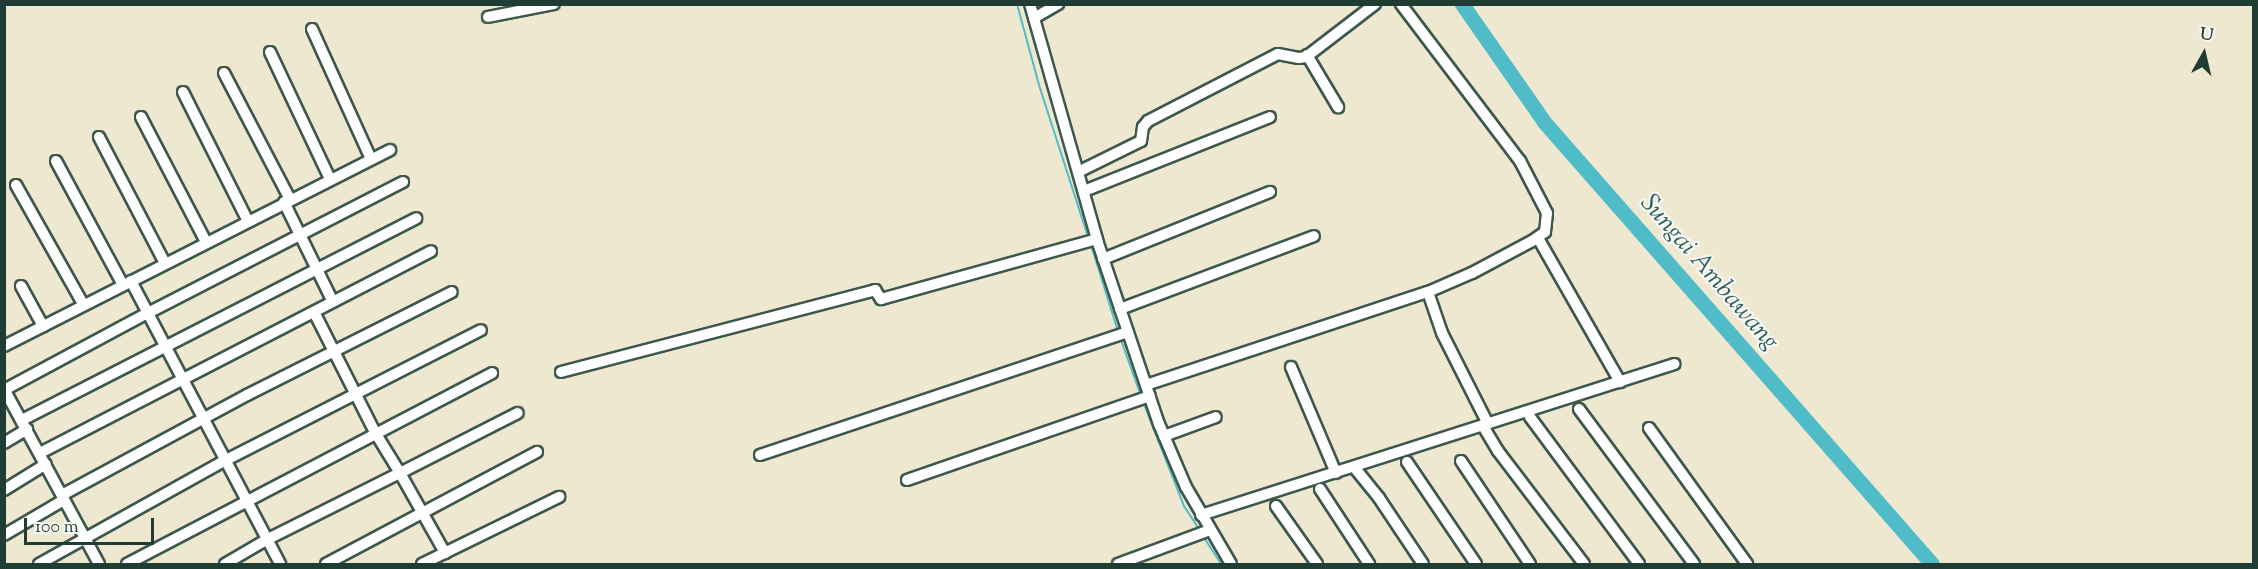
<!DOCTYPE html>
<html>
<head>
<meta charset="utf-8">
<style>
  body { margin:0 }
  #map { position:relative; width:2258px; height:569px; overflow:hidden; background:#efe8d1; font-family:"Sorts Mill Goudy",serif }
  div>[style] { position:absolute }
  .stream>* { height:2px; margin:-1px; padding:0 1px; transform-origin:1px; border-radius:1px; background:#4fbcc8 }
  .river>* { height:15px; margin:-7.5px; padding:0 7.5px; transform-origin:7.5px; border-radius:7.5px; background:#4fbcc8 }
  .roads { filter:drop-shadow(2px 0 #3e574c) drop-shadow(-2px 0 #3e574c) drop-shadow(0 2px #3e574c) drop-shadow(0 -2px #3e574c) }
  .minor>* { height:10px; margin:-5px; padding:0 5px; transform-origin:5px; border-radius:5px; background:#fff }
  span { translate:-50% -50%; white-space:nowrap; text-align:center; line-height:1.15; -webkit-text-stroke:4.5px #f6f6f2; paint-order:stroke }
  .water-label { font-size:26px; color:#2b5d59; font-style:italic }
  .frame { position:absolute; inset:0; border:6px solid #1f3d34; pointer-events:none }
  .north { position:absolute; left:2174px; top:24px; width:60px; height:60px; -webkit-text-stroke:4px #f6f6f2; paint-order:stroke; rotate:8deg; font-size:16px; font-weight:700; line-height:24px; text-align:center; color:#1f3d34 }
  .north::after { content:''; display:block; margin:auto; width:21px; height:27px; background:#1f3d34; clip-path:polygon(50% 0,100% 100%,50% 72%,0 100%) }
  .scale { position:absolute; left:24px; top:518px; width:130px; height:27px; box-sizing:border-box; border:3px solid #1f3d34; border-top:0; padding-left:8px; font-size:18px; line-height:21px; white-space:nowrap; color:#1f3d34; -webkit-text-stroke:4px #f6f6f2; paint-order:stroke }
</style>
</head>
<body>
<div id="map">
  <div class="stream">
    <div style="left:1017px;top:4px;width:84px;rotate:74.8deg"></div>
    <div style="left:1039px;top:85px;width:160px;rotate:72.1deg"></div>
    <div style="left:1091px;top:245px;width:90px;rotate:72.6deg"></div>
    <div style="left:1121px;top:340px;width:59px;rotate:70.3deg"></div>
    <div style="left:1143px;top:402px;width:112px;rotate:68.5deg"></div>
    <div style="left:1184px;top:506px;width:30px;rotate:57deg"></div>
    <div style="left:1203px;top:536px;width:33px;rotate:57deg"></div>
  </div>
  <div class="river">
    <div style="left:1462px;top:4px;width:145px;rotate:55.1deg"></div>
    <div style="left:1545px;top:123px;width:587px;rotate:48.73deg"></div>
  </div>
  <div class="roads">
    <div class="minor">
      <div style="left:1030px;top:4px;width:248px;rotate:74.1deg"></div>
      <div style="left:1098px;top:243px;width:191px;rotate:71.4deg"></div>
      <div style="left:1159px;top:424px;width:69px;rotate:66.8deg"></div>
      <div style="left:1186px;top:487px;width:89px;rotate:59.7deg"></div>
      <div style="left:488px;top:17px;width:67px;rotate:-11.1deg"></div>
      <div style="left:1034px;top:18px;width:28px;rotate:-30deg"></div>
      <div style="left:312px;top:29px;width:143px;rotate:65.6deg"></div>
      <div style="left:270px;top:52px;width:140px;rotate:64.7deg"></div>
      <div style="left:1307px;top:55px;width:61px;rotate:59.2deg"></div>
      <div style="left:224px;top:73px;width:142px;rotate:62.4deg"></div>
      <div style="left:183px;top:92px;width:144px;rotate:63.3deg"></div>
      <div style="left:141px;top:117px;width:141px;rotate:62.5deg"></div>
      <div style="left:99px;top:137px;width:142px;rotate:62.4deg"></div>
      <div style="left:56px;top:161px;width:141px;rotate:61.6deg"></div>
      <div style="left:1078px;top:172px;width:70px;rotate:-26.2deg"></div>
      <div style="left:1141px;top:141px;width:14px;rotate:-82deg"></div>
      <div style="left:1143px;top:127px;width:8px;rotate:-50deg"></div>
      <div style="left:1148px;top:121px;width:146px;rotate:-27.3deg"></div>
      <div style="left:1278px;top:54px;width:21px;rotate:11deg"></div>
      <div style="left:1299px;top:58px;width:7px;rotate:-8deg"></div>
      <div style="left:1306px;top:57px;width:87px;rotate:-37.5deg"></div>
      <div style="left:16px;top:185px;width:137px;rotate:60.6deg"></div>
      <div style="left:1084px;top:191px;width:200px;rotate:-21.7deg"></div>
      <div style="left:284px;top:202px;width:111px;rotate:63.9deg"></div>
      <div style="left:1538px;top:238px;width:166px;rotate:60.3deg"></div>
      <div style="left:1103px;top:259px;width:180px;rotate:-21.9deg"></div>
      <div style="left:131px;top:281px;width:320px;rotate:62.2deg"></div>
      <div style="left:21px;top:286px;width:46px;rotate:61.2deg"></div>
      <div style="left:1428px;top:292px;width:43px;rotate:71.1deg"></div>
      <div style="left:1442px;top:333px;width:102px;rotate:63.2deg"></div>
      <div style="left:1120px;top:309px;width:207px;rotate:-20.6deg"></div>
      <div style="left:314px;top:312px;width:137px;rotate:63.1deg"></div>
      <div style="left:376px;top:434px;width:46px;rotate:58.4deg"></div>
      <div style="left:400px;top:473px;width:132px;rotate:-27deg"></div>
      <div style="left:4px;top:346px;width:433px;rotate:-26.9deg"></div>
      <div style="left:1291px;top:367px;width:115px;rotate:67deg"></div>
      <div style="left:561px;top:372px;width:325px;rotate:-14.6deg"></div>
      <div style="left:875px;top:290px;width:11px;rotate:56deg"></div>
      <div style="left:881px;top:299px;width:224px;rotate:-15.5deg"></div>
      <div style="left:1146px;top:385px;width:297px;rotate:-18.3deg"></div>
      <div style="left:1428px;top:292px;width:48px;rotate:-23.4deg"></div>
      <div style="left:1472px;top:273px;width:68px;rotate:-28.1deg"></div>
      <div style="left:1532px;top:241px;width:16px;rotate:-35deg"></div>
      <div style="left:1545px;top:232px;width:19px;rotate:-84deg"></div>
      <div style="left:1547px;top:213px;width:59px;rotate:-117.4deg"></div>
      <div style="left:1520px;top:161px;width:197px;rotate:-127.2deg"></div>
      <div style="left:4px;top:389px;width:199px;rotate:61.5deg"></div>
      <div style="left:4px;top:390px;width:161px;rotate:-28.2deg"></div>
      <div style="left:146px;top:314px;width:289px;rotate:-27.2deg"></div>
      <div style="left:1579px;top:409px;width:193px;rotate:53.4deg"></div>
      <div style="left:1530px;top:417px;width:183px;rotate:53.4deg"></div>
      <div style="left:22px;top:420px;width:443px;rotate:-27.1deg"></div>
      <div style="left:1483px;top:426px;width:29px;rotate:59deg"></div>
      <div style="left:1498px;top:451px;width:142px;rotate:52.7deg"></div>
      <div style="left:1649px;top:428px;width:168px;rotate:54.2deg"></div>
      <div style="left:1164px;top:436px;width:55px;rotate:-20.1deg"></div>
      <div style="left:4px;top:443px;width:27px;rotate:-31deg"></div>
      <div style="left:40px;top:453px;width:440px;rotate:-27.3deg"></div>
      <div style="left:760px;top:455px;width:388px;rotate:-18.5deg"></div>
      <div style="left:1461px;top:461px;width:124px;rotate:56.2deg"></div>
      <div style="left:1407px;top:462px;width:123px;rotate:55.9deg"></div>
      <div style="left:1354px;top:467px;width:40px;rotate:51deg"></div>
      <div style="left:1379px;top:498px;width:79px;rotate:56.3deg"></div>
      <div style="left:907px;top:480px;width:257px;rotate:-19.1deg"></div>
      <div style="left:1320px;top:489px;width:90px;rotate:56.8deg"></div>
      <div style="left:4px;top:490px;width:49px;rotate:-31.8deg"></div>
      <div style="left:62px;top:495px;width:210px;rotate:-28.4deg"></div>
      <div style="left:247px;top:395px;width:229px;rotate:-26.7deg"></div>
      <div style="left:1276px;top:506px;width:71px;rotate:54.7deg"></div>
      <div style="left:1201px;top:515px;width:497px;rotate:-17.7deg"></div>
      <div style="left:4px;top:535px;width:69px;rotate:-30.3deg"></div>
      <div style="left:39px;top:564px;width:214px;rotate:-29.1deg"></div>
      <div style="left:226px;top:460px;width:286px;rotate:-27deg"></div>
      <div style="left:127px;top:564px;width:412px;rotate:-27.6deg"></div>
      <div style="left:225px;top:564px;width:48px;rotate:-30.3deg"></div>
      <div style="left:266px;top:540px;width:150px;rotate:-26.6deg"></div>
      <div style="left:400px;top:473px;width:92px;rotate:60.6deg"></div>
      <div style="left:326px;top:564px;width:239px;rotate:-28deg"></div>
      <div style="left:422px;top:564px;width:153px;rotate:-26.1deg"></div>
      <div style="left:1118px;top:564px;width:98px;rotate:-20.3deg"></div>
    </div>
  </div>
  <div class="water-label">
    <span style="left:1709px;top:273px;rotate:49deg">Sungai Ambawang</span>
  </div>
  <div class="frame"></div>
  <div class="north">U</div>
  <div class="scale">100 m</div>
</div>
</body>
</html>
